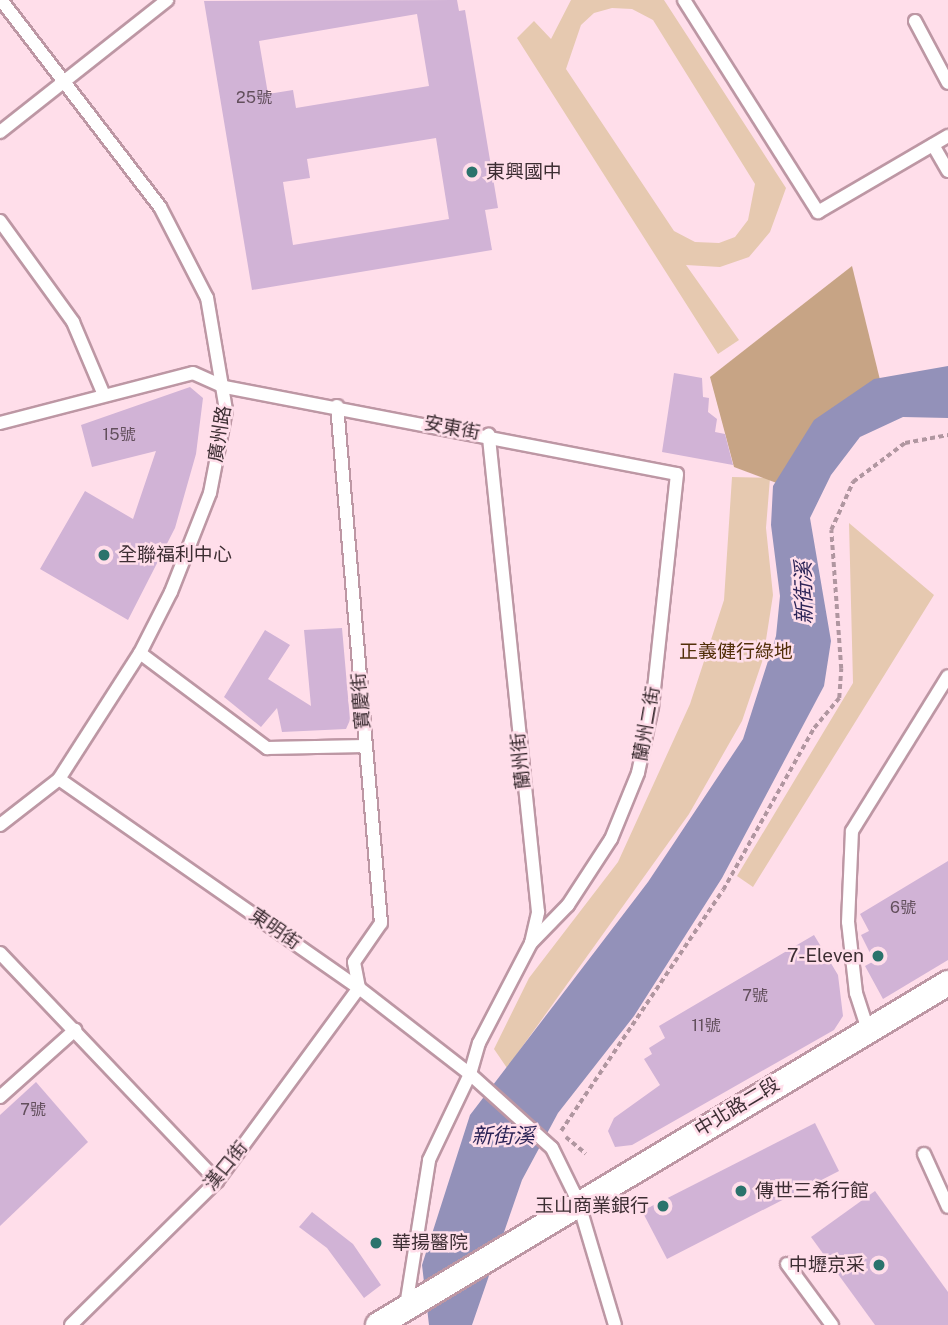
<!DOCTYPE html>
<html>
<head>
<meta charset="utf-8">
<style>
  body { margin:0 }
  #map { position:relative; width:948px; height:1325px; overflow:hidden; background:#ffdeea; font-family:"Public Sans","Noto Sans TC",sans-serif }
  div>[style] { position:absolute }
  .green>* { inset:0; background:#e6c9b0 }
  .forest>* { inset:0; background:#c7a485 }
  .water>* { inset:0; background:#9391b9 }
  .building>* { inset:0; background:#d1b3d6 }
  .path>* { height:3.5px; margin-top:-1.75px; transform-origin:0; background:repeating-linear-gradient(90deg,#b096a0 0 5px,transparent 0 8.5px) }
  .roads { filter:drop-shadow(2px 0 #bd97a4) drop-shadow(-2px 0 #bd97a4) drop-shadow(0 2px #bd97a4) drop-shadow(0 -2px #bd97a4) }
  .lane>* { height:12px; margin:-6px; padding:0 6px; transform-origin:6px; border-radius:6px; background:#fff }
  .street>* { height:24px; margin:-12px; padding:0 12px; transform-origin:12px; border-radius:12px; background:#fff }
  .dots>* { width:19px; height:19px; translate:-50% -50%; box-sizing:border-box; border:4px solid #ffdeea; border-radius:50% }
  span { translate:-50% -50%; white-space:nowrap; text-align:center; line-height:1.15; -webkit-text-stroke:5px #ffdeea; paint-order:stroke }
  .number-label { font-size:16px; color:#624f5c }
  .number-label span { -webkit-text-stroke-width:0 }
  .poi-label { font-size:19px; color:#3d2e33 }
  .left { translate:0 -50%; text-align:left }
  .right { translate:-100% -50%; text-align:right }
  .street-label { font-size:19px; color:#3d2e33 }
  .park-label { font-size:19px; color:#522f09 }
  .water-label { font-size:21px; color:#2c2457; font-style:italic }
</style>
</head>
<body>
<div id="map">
  <div class="green">
    <div style="clip-path:polygon(evenodd,571px 0,664px 0,786px 188px,770px 232px,749px 257px,720px 267px,686px 265px,739px 340px,718px 354px,517px 38px,534px 21px,551px 39px,571px 0,612px 8px,632px 9px,653px 20px,755px 184px,748px 220px,735px 237px,719px 243px,695px 242px,674px 231px,566px 69px,581px 25px,594px 13px,612px 8px)"></div>
    <div style="clip-path:polygon(732px 477px,770px 478px,766px 528px,773px 595px,763px 659px,742px 721px,689px 814px,507px 1068px,494px 1049px,529px 978px,618px 862px,690px 704px,724px 600px)"></div>
    <div style="clip-path:polygon(849px 523px,934px 595px,753px 887px,737px 876px,853px 683px)"></div>
  </div>
  <div class="forest">
    <div style="clip-path:polygon(852px 266px,883px 392px,790px 488px,734px 467px,710px 377px)"></div>
  </div>
  <div class="water">
    <div style="clip-path:polygon(948px 366px,948px 418px,903px 417px,860px 437px,831px 475px,810px 518px,831px 641px,824px 686px,722px 878px,634px 1016px,558px 1113px,522px 1180px,472px 1325px,429px 1325px,422px 1265px,470px 1115px,648px 882px,743px 739px,776px 636px,780px 596px,771px 525px,773px 486px,814px 420px,874px 379px)"></div>
  </div>
  <div class="building">
    <div style="clip-path:polygon(evenodd,457px 0,459px 11px,465px 10px,498px 208px,485px 210px,492px 250px,252px 290px,204px 1px,457px 0,417px 14px,429px 86px,296px 108px,293px 90px,268px 94px,259px 41px,417px 14px,457px 0,436px 138px,449px 219px,293px 245px,283px 182px,310px 178px,307px 159px,436px 138px)"></div>
    <div style="clip-path:polygon(674px 373px,702px 378px,703px 397px,709px 398px,708px 412px,717px 419px,715px 432px,725px 434px,733px 465px,662px 452px)"></div>
    <div style="clip-path:polygon(190px 387px,203px 398px,196px 454px,175px 528px,128px 620px,40px 569px,85px 491px,133px 519px,156px 451px,92px 467px,81px 425px)"></div>
    <div style="clip-path:polygon(342px 628px,350px 720px,346px 729px,282px 732px,277px 708px,261px 727px,224px 697px,265px 630px,290px 645px,268px 679px,311px 706px,304px 630px)"></div>
    <div style="clip-path:polygon(948px 861px,948px 960px,883px 999px,865px 966px,874px 961px,861px 935px,869px 931px,860px 914px)"></div>
    <div style="clip-path:polygon(814px 935px,838px 975px,843px 1016px,834px 1030px,632px 1145px,615px 1147px,608px 1131px,614px 1118px,660px 1085px,644px 1059px,652px 1054px,649px 1048px,665px 1038px,659px 1026px)"></div>
    <div style="clip-path:polygon(36px 1082px,88px 1142px,0 1226px,0 1115px)"></div>
    <div style="clip-path:polygon(815px 1123px,839px 1171px,667px 1259px,642px 1211px)"></div>
    <div style="clip-path:polygon(875px 1191px,948px 1292px,948px 1325px,875px 1325px,811px 1237px)"></div>
    <div style="clip-path:polygon(312px 1212px,353px 1244px,381px 1285px,364px 1298px,327px 1248px,299px 1227px)"></div>
  </div>
  <div class="path">
    <div style="left:561px;top:1131px;width:290px;rotate:-56.1deg"></div>
    <div style="left:723px;top:890px;width:186px;rotate:-60.7deg"></div>
    <div style="left:814px;top:728px;width:39px;rotate:-50deg"></div>
    <div style="left:839px;top:698px;width:29px;rotate:-86deg"></div>
    <div style="left:841px;top:669px;width:139px;rotate:-94.1deg"></div>
    <div style="left:831px;top:530px;width:53px;rotate:-65.4deg"></div>
    <div style="left:853px;top:482px;width:65px;rotate:-36.9deg"></div>
    <div style="left:905px;top:443px;width:44px;rotate:-10.5deg"></div>
    <div style="left:566px;top:1137px;width:26px;rotate:40deg"></div>
  </div>
  <div class="roads">
    <div class="lane">
      <div style="left:684px;top:0;width:251px;rotate:57.7deg"></div>
      <div style="left:818px;top:212px;width:151px;rotate:-30.3deg"></div>
      <div style="left:915px;top:21px;width:70px;rotate:62deg"></div>
      <div style="left:0;top:132px;width:213px;rotate:-38.3deg"></div>
      <div style="left:933px;top:145px;width:30px;rotate:60deg"></div>
      <div style="left:0;top:221px;width:125px;rotate:54.1deg"></div>
      <div style="left:73px;top:322px;width:79px;rotate:67deg"></div>
      <div style="left:0;top:423px;width:199px;rotate:-14.5deg"></div>
      <div style="left:193px;top:373px;width:35px;rotate:24deg"></div>
      <div style="left:225px;top:387px;width:460px;rotate:10.9deg"></div>
      <div style="left:677px;top:474px;width:234px;rotate:96.1deg"></div>
      <div style="left:652px;top:707px;width:67px;rotate:102deg"></div>
      <div style="left:638px;top:773px;width:71px;rotate:112.2deg"></div>
      <div style="left:611px;top:839px;width:79px;rotate:123.1deg"></div>
      <div style="left:568px;top:905px;width:53px;rotate:134.2deg"></div>
      <div style="left:140px;top:653px;width:159px;rotate:36.8deg"></div>
      <div style="left:267px;top:748px;width:98px;rotate:-1.2deg"></div>
      <div style="left:59px;top:779px;width:366px;rotate:34.9deg"></div>
      <div style="left:359px;top:988px;width:140px;rotate:37.8deg"></div>
      <div style="left:470px;top:1074px;width:110px;rotate:42.1deg"></div>
      <div style="left:552px;top:1148px;width:59px;rotate:63.9deg"></div>
      <div style="left:578px;top:1201px;width:129px;rotate:73.4deg"></div>
      <div style="left:0;top:825px;width:75px;rotate:-37.9deg"></div>
      <div style="left:59px;top:779px;width:150px;rotate:-57.3deg"></div>
      <div style="left:140px;top:653px;width:68px;rotate:-63.1deg"></div>
      <div style="left:171px;top:592px;width:106px;rotate:-68.5deg"></div>
      <div style="left:210px;top:493px;width:85px;rotate:-79.1deg"></div>
      <div style="left:226px;top:410px;width:114px;rotate:-99.6deg"></div>
      <div style="left:207px;top:298px;width:102px;rotate:-117.3deg"></div>
      <div style="left:160px;top:207px;width:261px;rotate:-127.5deg"></div>
      <div style="left:0;top:953px;width:315px;rotate:46.4deg"></div>
      <div style="left:868px;top:1030px;width:39px;rotate:-108deg"></div>
      <div style="left:856px;top:993px;width:71px;rotate:-96.4deg"></div>
      <div style="left:848px;top:922px;width:91px;rotate:-87.5deg"></div>
      <div style="left:852px;top:831px;width:182px;rotate:-58.2deg"></div>
      <div style="left:0;top:1097px;width:101px;rotate:-41.8deg"></div>
      <div style="left:924px;top:1154px;width:58px;rotate:65.6deg"></div>
      <div style="left:787px;top:1264px;width:76px;rotate:53.6deg"></div>
      <div style="left:406px;top:1306px;width:148px;rotate:-81deg"></div>
      <div style="left:429px;top:1160px;width:95px;rotate:-64.5deg"></div>
      <div style="left:470px;top:1074px;width:32px;rotate:-74deg"></div>
      <div style="left:479px;top:1043px;width:113px;rotate:-62.5deg"></div>
      <div style="left:531px;top:943px;width:32px;rotate:-77deg"></div>
      <div style="left:538px;top:912px;width:480px;rotate:-95.9deg"></div>
      <div style="left:71px;top:1325px;width:205px;rotate:-44.6deg"></div>
      <div style="left:217px;top:1181px;width:240px;rotate:-53.7deg"></div>
      <div style="left:359px;top:988px;width:26px;rotate:-101deg"></div>
      <div style="left:354px;top:962px;width:47px;rotate:-55.3deg"></div>
      <div style="left:381px;top:923px;width:519px;rotate:-94.86deg"></div>
    </div>
    <div class="street">
      <div style="left:378px;top:1325px;width:665px;rotate:-30.96deg"></div>
    </div>
  </div>
  <div class="dots">
    <div style="left:472px;top:172px;background:#2b736c"></div>
    <div style="left:104px;top:555px;background:#2b736c"></div>
    <div style="left:878px;top:956px;background:#2b736c"></div>
    <div style="left:741px;top:1191px;background:#2b736c"></div>
    <div style="left:663px;top:1206px;background:#2b736c"></div>
    <div style="left:376px;top:1243px;background:#2b736c"></div>
    <div style="left:879px;top:1265px;background:#2b736c"></div>
  </div>
  <div class="number-label">
    <span style="left:254px;top:98px">25號</span>
    <span style="left:119px;top:435px">15號</span>
    <span style="left:903px;top:908px">6號</span>
    <span style="left:755px;top:996px">7號</span>
    <span style="left:706px;top:1026px">11號</span>
    <span style="left:33px;top:1110px">7號</span>
  </div>
  <div class="poi-label">
    <span class="left" style="left:486px;top:172px">東興國中</span>
    <span class="left" style="left:118px;top:555px">全聯福利中心</span>
    <span class="right" style="left:864px;top:956px">7-Eleven</span>
    <span class="left" style="left:755px;top:1191px">傳世三希行館</span>
    <span class="right" style="left:649px;top:1206px">玉山商業銀行</span>
    <span class="left" style="left:392px;top:1243px">華揚醫院</span>
    <span class="right" style="left:865px;top:1265px">中壢京采</span>
  </div>
  <div class="street-label">
    <span style="left:452px;top:428px;rotate:11deg">安東街</span>
    <span style="left:220px;top:434px;rotate:-81deg">廣州路</span>
    <span style="left:361px;top:701px;rotate:-95deg">寶慶街</span>
    <span style="left:647px;top:724px;rotate:-80deg">蘭州二街</span>
    <span style="left:521px;top:761px;rotate:-96deg">蘭州街</span>
    <span style="left:275px;top:929px;rotate:35deg">東明街</span>
    <span style="left:737px;top:1107px;rotate:-31deg">中北路二段</span>
    <span style="left:226px;top:1166px;rotate:-51deg">漢口街</span>
  </div>
  <div class="park-label">
    <span style="left:736px;top:652px">正義健行綠地</span>
  </div>
  <div class="water-label">
    <span style="left:804px;top:593px;rotate:-91deg">新街溪</span>
    <span style="left:503px;top:1136px">新街溪</span>
  </div>
</div>
</body>
</html>
